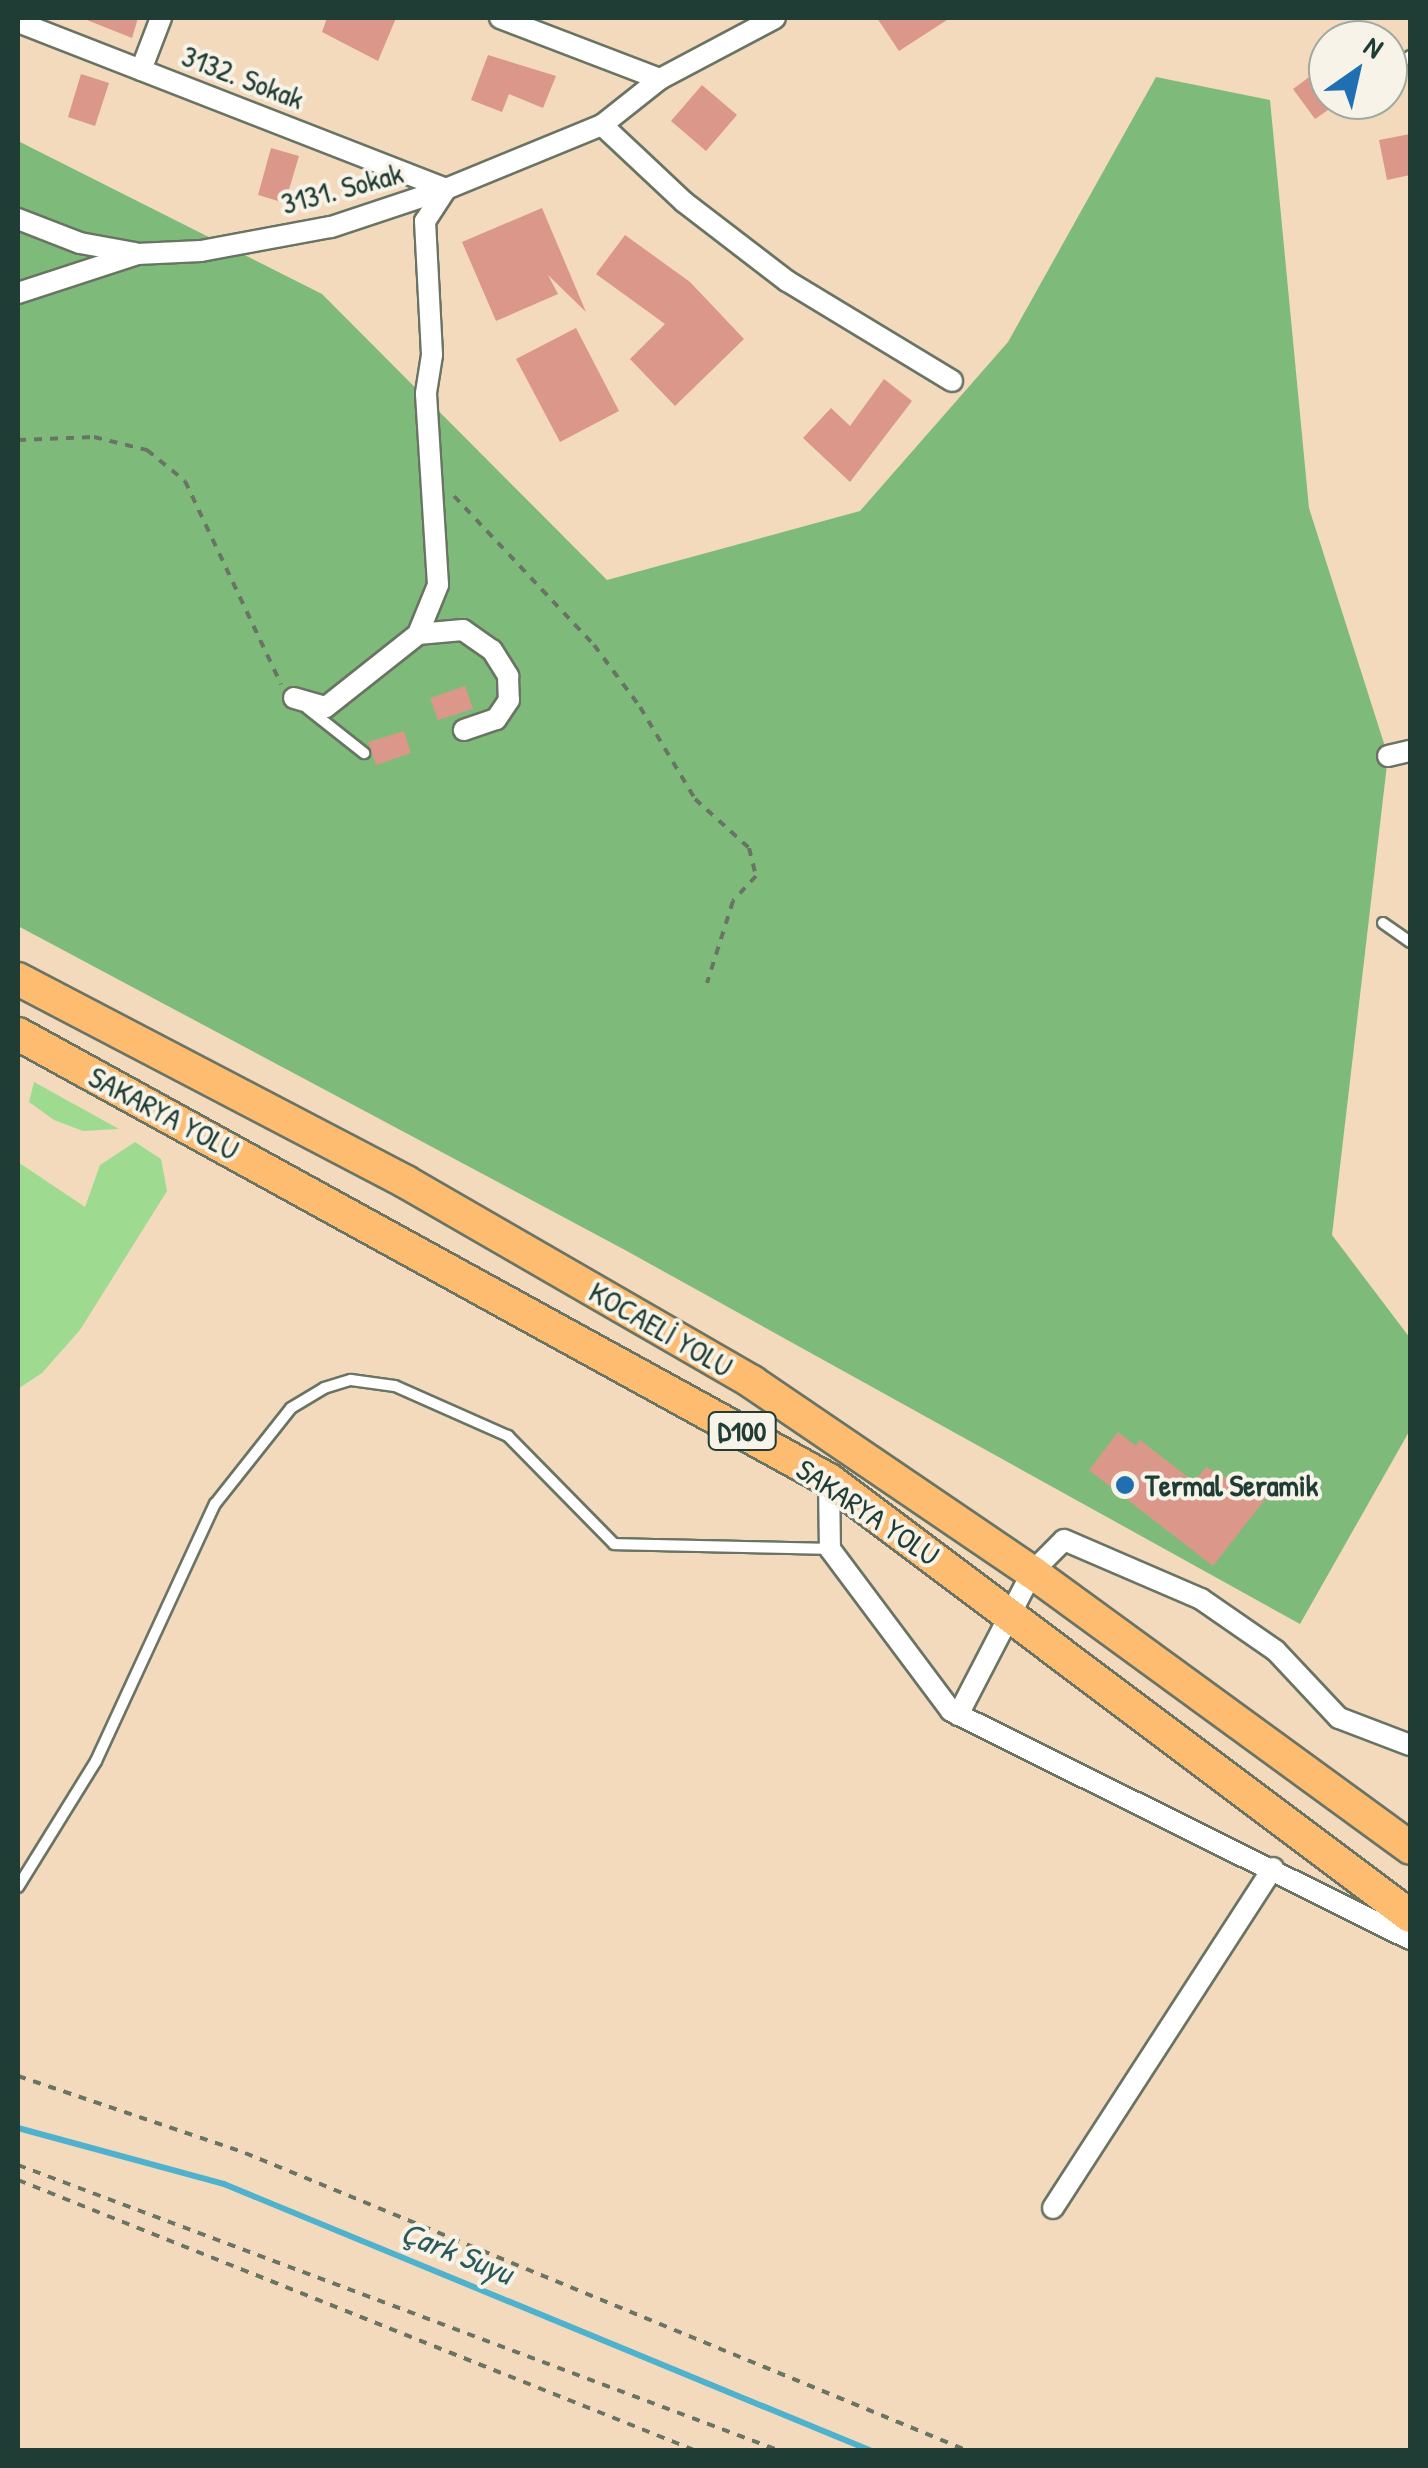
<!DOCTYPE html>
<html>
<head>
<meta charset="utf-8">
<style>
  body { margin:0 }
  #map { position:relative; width:1428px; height:2468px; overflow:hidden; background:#f3dabc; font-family:"Patrick Hand",sans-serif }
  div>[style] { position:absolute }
  .green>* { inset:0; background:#9edb90 }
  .forest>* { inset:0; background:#7ebb7a }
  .stream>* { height:6px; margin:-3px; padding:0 3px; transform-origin:3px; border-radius:3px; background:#4eb1cd }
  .building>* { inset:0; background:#db9789 }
  .path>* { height:4px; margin-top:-2px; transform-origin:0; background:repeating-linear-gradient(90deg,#697464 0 8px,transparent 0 16px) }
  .roads { filter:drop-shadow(2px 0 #697464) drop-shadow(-2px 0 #697464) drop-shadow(0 2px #697464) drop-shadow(0 -2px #697464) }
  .service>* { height:10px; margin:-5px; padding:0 5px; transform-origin:5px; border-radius:5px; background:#fff }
  .minor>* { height:20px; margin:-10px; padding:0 10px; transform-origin:10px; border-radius:10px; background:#fff }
  .trunk>* { height:32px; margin:-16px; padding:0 16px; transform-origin:16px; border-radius:16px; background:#fdbc70 }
  .dots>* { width:28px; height:28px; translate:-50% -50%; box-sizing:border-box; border:5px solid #f7f3e8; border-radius:50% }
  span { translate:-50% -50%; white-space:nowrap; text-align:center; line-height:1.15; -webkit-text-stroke:8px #f7f3e8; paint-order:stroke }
  .shield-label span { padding:2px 8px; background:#f7f3e8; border:2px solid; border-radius:8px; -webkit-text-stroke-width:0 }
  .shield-label { font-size:28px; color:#1f3d34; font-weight:700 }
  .street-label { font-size:30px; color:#1f3d34 }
  .poi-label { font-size:30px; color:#1f3d34; font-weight:700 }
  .left { translate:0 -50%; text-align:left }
  .water-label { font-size:32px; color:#2b5a5a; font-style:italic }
  .frame { position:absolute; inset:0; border:20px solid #1f3d34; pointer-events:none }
  .north { position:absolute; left:1308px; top:20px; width:100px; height:100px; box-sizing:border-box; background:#f7f3e8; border:2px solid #a1aaa0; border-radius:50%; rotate:34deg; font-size:28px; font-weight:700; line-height:40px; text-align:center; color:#1f3d34 }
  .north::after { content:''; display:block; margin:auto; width:35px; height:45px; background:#1f6fb2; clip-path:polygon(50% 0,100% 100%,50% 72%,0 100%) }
</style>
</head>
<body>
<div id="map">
  <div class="green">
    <div style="clip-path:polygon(34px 1082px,119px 1129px,83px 1131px,54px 1120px,29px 1102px)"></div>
    <div style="clip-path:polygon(135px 1142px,161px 1159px,167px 1191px,80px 1330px,42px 1373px,18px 1389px,18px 1162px,85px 1207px,100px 1165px)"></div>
  </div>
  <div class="forest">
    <div style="clip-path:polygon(1156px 77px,1270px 100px,1309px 508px,1388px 756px,1332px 1235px,1410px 1338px,1410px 1430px,1300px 1624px,625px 1250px,18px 926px,18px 141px,322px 294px,607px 580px,860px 511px,1008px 342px)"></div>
  </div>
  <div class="stream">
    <div style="left:18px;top:2128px;width:213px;rotate:15.2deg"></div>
    <div style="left:224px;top:2184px;width:698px;rotate:22.41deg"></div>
  </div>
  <div class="building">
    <div style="clip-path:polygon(82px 18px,138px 18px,132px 38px)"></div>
    <div style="clip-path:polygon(327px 18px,396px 18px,378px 61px,322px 32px)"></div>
    <div style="clip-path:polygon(877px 18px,950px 18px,899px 51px)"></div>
    <div style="clip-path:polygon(488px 55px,556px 76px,543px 108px,509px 94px,502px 112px,471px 100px)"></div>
    <div style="clip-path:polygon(1328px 63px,1328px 110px,1315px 119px,1293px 89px)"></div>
    <div style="clip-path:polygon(81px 74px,109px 83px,95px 126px,68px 117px)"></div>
    <div style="clip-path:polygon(702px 85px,737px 115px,706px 151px,671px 121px)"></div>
    <div style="clip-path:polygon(1410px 134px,1410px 175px,1387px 180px,1379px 140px)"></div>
    <div style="clip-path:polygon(271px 148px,299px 156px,285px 203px,258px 195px)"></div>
    <div style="clip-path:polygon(542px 208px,586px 312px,548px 275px,558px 294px,496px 321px,462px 242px)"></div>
    <div style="clip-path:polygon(625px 235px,690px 282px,744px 339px,675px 406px,630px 359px,665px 324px,596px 274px)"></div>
    <div style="clip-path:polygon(576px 328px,619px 411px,560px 442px,516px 359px)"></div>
    <div style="clip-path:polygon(884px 379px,912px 401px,850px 482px,803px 438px,831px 408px,850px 426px)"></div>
    <div style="clip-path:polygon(465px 686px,473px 709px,438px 720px,430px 698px)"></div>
    <div style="clip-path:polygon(404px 731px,411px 753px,376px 765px,368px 742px)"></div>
    <div style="clip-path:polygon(1118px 1432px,1136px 1446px,1140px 1440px,1194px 1482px,1206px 1467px,1266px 1498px,1213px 1566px,1089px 1470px)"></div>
  </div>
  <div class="path">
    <div style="left:18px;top:440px;width:76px;rotate:-2.3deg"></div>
    <div style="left:94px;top:437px;width:55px;rotate:13.8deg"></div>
    <div style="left:147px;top:450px;width:49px;rotate:39.2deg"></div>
    <div style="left:185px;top:481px;width:225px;rotate:64.7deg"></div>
    <div style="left:454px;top:496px;width:204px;rotate:46.8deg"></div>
    <div style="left:594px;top:645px;width:77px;rotate:53.4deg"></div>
    <div style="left:640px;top:707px;width:107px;rotate:59.1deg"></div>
    <div style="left:695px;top:799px;width:73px;rotate:42.2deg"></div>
    <div style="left:749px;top:848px;width:29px;rotate:76deg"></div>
    <div style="left:756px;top:876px;width:34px;rotate:133deg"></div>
    <div style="left:733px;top:901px;width:86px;rotate:107.6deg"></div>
    <div style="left:18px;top:2076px;width:240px;rotate:18.7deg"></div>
    <div style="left:245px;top:2153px;width:780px;rotate:22.39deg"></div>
    <div style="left:18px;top:2165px;width:812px;rotate:20.56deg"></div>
    <div style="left:18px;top:2180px;width:728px;rotate:21.77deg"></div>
  </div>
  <div class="roads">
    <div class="service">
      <div style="left:1388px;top:72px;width:27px;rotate:-36deg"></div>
      <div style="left:307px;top:708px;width:73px;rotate:38.3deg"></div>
      <div style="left:1383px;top:923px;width:33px;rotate:35deg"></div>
      <div style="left:18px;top:1887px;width:148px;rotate:-58.2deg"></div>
      <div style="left:96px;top:1761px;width:283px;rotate:-65.2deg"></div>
      <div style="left:215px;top:1504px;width:122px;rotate:-51.6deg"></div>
      <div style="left:291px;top:1408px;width:39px;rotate:-31deg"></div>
      <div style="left:324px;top:1388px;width:28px;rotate:-17deg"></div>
      <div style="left:351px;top:1380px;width:44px;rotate:7.8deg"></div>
      <div style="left:395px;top:1386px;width:124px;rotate:23.9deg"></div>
      <div style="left:508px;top:1436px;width:151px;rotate:45.5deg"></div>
      <div style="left:614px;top:1544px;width:215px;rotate:1.3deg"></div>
    </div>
    <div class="minor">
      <div style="left:500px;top:18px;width:171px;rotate:20.9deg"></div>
      <div style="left:18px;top:22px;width:459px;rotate:21.3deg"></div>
      <div style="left:446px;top:189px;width:38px;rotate:123deg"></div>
      <div style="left:425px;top:221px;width:134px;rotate:87deg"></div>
      <div style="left:432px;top:355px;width:39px;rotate:99deg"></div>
      <div style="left:426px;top:394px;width:191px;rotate:86.4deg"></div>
      <div style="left:438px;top:585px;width:53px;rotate:112.2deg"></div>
      <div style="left:141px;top:70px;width:56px;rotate:-69deg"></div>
      <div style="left:602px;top:125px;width:112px;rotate:43.2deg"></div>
      <div style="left:684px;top:202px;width:130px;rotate:37.5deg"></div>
      <div style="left:787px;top:281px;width:193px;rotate:31.2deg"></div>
      <div style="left:18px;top:219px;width:66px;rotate:21.2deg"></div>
      <div style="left:80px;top:243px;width:56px;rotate:10.3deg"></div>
      <div style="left:18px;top:293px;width:125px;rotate:-18.1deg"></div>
      <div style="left:137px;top:254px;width:64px;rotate:-2.7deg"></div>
      <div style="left:201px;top:251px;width:132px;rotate:-10.5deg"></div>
      <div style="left:331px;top:227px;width:121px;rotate:-18.3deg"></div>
      <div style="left:446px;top:189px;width:169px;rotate:-22.3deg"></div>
      <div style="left:602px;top:125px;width:74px;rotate:-38.4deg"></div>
      <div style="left:660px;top:79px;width:130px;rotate:-27.9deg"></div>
      <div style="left:294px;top:698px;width:33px;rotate:16deg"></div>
      <div style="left:326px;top:707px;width:117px;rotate:-38.4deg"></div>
      <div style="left:418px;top:634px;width:45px;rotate:-5.1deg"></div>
      <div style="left:463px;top:630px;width:35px;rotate:35deg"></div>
      <div style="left:492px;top:650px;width:31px;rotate:58deg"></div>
      <div style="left:508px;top:676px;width:24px;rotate:88deg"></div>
      <div style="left:509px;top:700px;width:23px;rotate:124deg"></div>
      <div style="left:496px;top:719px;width:34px;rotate:161deg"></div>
      <div style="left:1388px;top:756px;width:23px;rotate:-13deg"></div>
      <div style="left:829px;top:1480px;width:69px;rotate:89.2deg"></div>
      <div style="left:830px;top:1549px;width:202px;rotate:53.2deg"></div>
      <div style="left:951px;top:1711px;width:513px;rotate:26.42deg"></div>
      <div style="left:958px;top:1715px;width:161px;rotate:-62.6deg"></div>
      <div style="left:1032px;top:1572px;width:45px;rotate:-45deg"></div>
      <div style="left:1064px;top:1540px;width:149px;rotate:23.3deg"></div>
      <div style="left:1201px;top:1599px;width:91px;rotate:34.7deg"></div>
      <div style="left:1276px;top:1651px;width:92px;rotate:46.8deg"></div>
      <div style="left:1339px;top:1718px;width:76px;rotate:20.8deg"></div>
      <div style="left:1053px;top:2208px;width:405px;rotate:-57.1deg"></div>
    </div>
    <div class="trunk">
      <div style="left:18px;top:979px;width:438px;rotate:27.6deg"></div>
      <div style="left:406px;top:1182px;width:400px;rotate:30deg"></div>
      <div style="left:752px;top:1382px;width:338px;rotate:34.2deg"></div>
      <div style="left:1032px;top:1572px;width:468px;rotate:36.1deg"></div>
      <div style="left:18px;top:1034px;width:926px;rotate:28.81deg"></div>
      <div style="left:829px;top:1480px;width:726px;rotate:36.89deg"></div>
    </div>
  </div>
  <div class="dots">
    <div style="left:1125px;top:1485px;background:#1f6fb2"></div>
  </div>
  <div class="shield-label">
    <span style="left:742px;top:1431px">D100</span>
  </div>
  <div class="street-label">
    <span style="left:243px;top:77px;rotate:21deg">3132. Sokak</span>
    <span style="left:342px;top:188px;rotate:-15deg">3131. Sokak</span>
    <span style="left:164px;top:1113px;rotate:28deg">SAKARYA YOLU</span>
    <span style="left:661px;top:1329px;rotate:30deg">KOCAELİ YOLU</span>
    <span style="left:868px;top:1512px;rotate:34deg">SAKARYA YOLU</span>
  </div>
  <div class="poi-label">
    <span class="left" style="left:1145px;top:1485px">Termal Seramik</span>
  </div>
  <div class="water-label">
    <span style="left:457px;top:2253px;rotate:22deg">Çark Suyu</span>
  </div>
  <div class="frame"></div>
  <div class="north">N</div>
</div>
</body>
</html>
